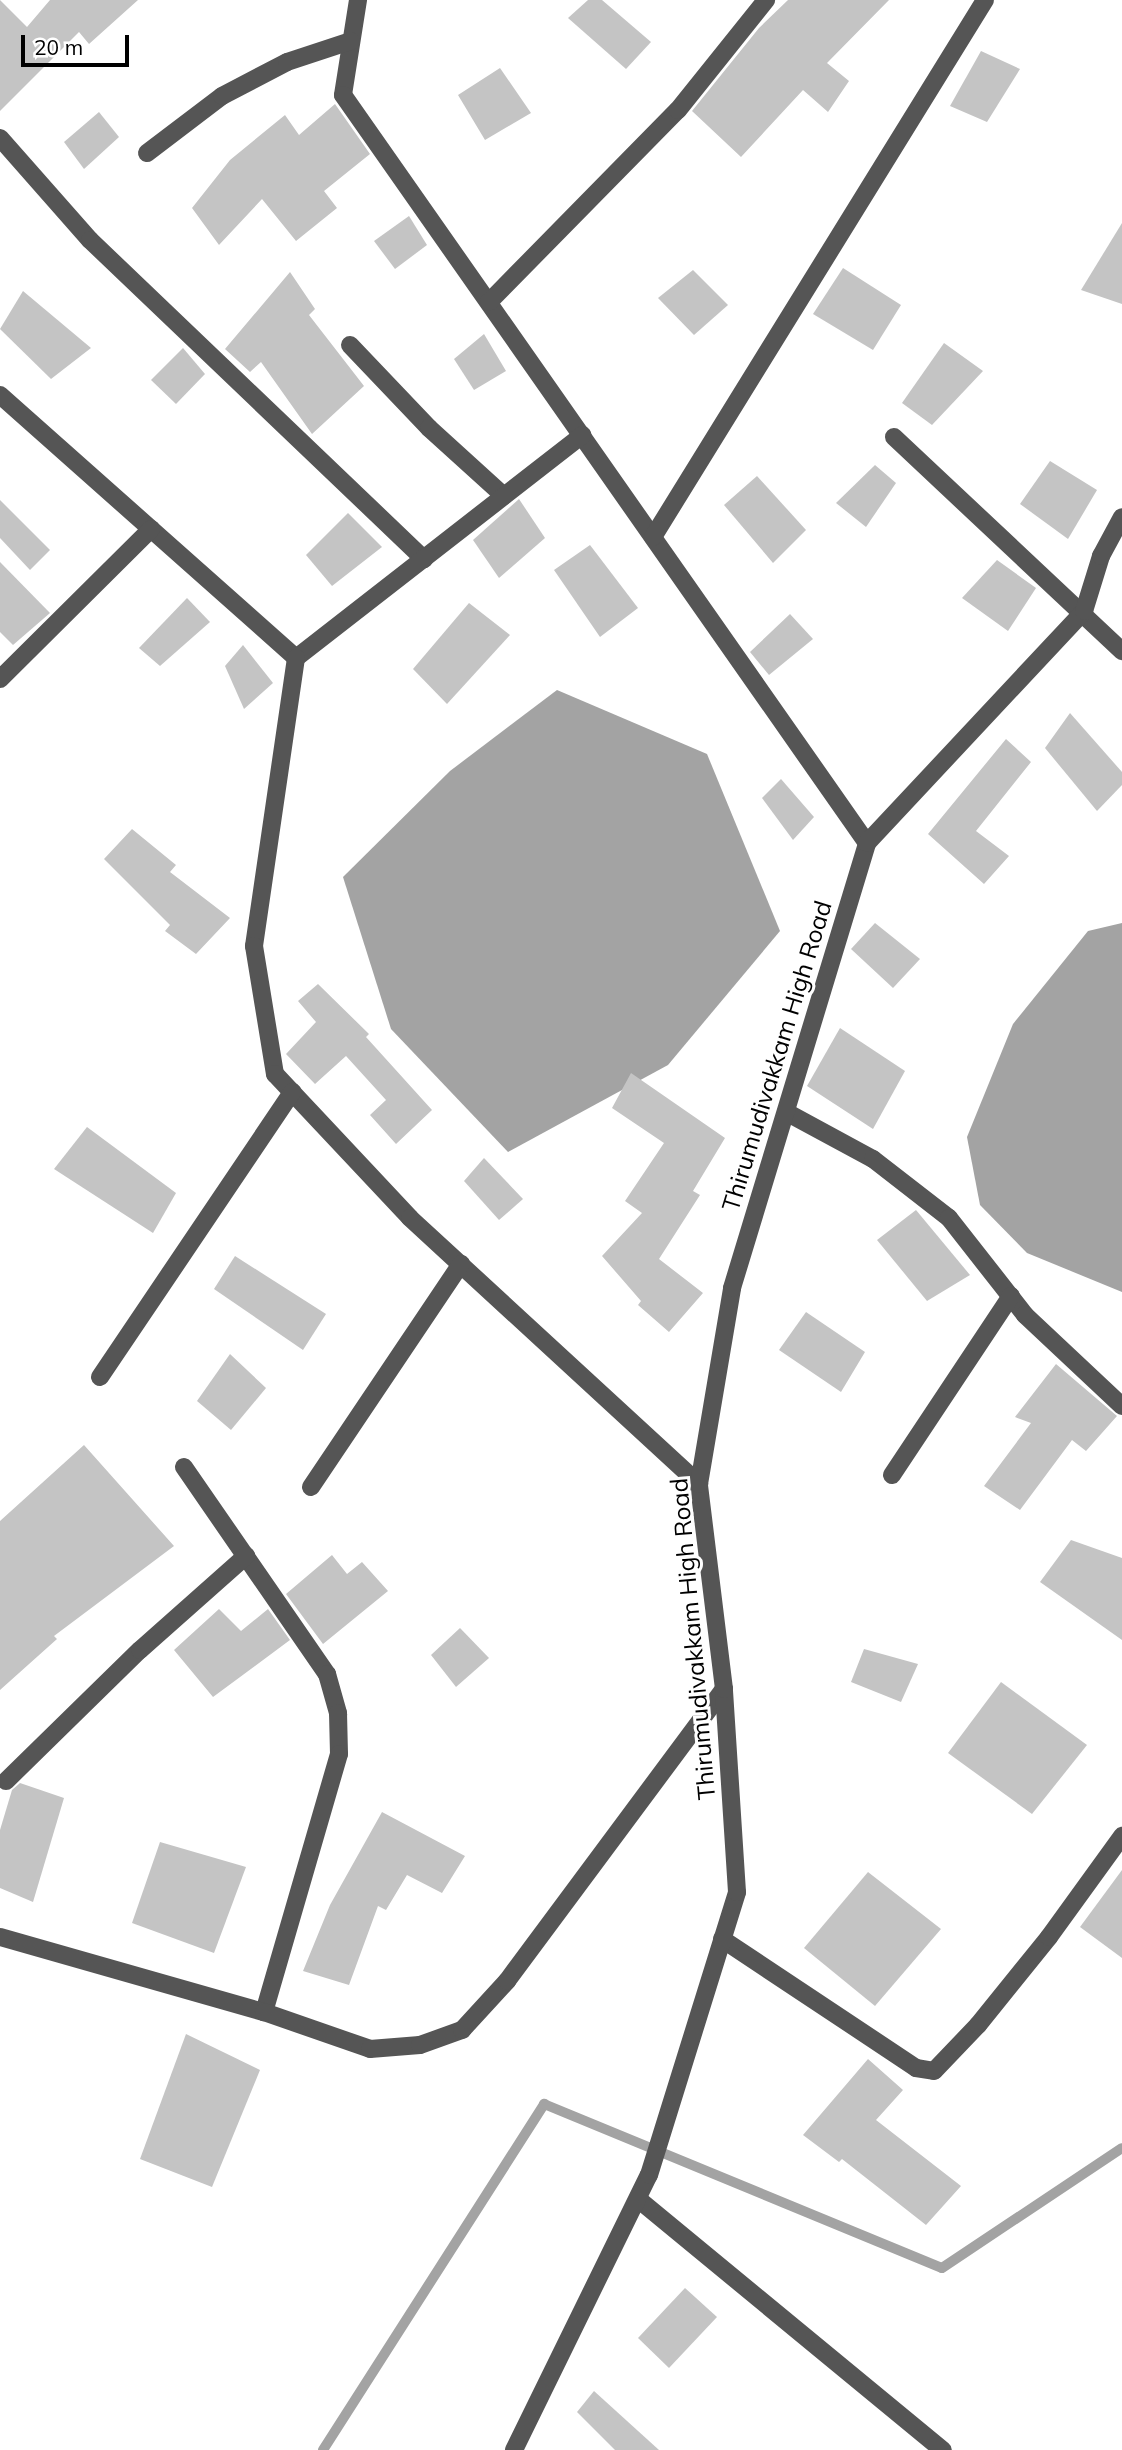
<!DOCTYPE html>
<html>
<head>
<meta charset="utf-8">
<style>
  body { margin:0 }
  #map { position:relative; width:1122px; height:2450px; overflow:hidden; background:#fff; font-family:Mulish,sans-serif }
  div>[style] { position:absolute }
  .water>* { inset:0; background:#a3a3a3 }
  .stream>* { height:10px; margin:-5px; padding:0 5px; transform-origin:5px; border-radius:5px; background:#a3a3a3 }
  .building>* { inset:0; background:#c4c4c4 }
  .minor>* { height:18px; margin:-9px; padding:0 9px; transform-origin:9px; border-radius:9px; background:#555 }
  span { translate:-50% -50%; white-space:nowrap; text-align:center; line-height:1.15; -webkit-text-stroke:6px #fff; paint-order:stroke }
  .street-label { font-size:24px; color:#000 }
  .scale { position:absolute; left:21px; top:35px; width:108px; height:32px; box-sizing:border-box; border:4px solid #000; border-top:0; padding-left:9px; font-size:21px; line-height:24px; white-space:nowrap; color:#000; -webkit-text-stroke:5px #fff; paint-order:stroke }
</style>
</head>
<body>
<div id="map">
  <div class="water">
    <div style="clip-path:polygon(557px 690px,707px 754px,780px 931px,668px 1065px,508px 1152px,391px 1029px,343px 877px,450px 771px)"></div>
    <div style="clip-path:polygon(1122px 923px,1122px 1292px,1027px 1253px,980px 1205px,967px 1137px,1013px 1024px,1088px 931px)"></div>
  </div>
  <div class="stream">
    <div style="left:323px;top:2450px;width:411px;rotate:-57.4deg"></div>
    <div style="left:544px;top:2104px;width:430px;rotate:22.4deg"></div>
    <div style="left:942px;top:2268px;width:216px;rotate:-33.7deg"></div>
  </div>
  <div class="building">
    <div style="clip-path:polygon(0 0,27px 27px,50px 0,138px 0,89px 44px,79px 32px,0 111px)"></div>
    <div style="clip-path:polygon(588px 0,602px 0,651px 42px,626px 69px,568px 18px)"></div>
    <div style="clip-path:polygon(788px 0,889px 0,827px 63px,849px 81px,828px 112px,803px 90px,741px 157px,692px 111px,759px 28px)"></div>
    <div style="clip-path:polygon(981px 51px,1020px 69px,987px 122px,950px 106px)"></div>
    <div style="clip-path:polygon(500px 68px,531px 113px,485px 140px,458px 95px)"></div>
    <div style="clip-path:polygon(335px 104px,370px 154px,324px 191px,337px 208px,296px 241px,262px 199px,219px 245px,192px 208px,230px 160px,285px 115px,299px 135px)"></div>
    <div style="clip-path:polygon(99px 112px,119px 137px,84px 169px,64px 142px)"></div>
    <div style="clip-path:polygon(409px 216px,427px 245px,395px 269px,374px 241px)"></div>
    <div style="clip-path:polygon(1122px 223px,1122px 304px,1081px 290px)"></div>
    <div style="clip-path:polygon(843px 268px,901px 305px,873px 350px,813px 314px)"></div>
    <div style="clip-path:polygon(693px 270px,728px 305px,694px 335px,658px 298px)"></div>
    <div style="clip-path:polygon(290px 272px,315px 309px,309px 315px,364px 386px,312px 434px,261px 362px,250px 372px,225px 349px)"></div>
    <div style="clip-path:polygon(23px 291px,91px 348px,51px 379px,0 329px)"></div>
    <div style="clip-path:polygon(484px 334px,506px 371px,474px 390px,454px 359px)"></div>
    <div style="clip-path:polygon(944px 343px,983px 371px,932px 425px,902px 403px)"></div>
    <div style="clip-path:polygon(183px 348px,205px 374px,176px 404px,151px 380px)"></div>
    <div style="clip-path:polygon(1050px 461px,1097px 490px,1068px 539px,1020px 504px)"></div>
    <div style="clip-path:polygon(875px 465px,896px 483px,866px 527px,836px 503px)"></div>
    <div style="clip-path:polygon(757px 476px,806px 530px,773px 563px,724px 505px)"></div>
    <div style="clip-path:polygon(519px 499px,545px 538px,499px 578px,473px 540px)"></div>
    <div style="clip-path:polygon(0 500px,50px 550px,30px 570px,0 538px)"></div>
    <div style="clip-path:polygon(348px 513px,382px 547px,332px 586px,306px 555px)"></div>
    <div style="clip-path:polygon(590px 545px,638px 608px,600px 637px,554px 570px)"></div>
    <div style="clip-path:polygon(997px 560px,1036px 588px,1008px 631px,962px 598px)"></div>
    <div style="clip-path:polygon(0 562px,50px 613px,13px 645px,0 632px)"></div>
    <div style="clip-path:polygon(187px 598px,210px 622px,160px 666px,139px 648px)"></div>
    <div style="clip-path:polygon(469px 603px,510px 635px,447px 704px,413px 669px)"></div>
    <div style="clip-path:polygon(790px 614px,813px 639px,769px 675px,750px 652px)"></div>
    <div style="clip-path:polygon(243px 645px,273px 683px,244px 709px,225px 666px)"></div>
    <div style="clip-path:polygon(1070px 713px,1122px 772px,1122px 785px,1097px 811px,1045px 748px)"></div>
    <div style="clip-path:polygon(1006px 739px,1031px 762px,976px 831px,1009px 856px,984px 884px,928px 834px)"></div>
    <div style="clip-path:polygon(781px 779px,814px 817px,793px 840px,762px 798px)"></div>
    <div style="clip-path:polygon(132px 829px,176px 865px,170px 872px,230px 918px,196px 954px,165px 931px,170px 925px,104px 859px)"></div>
    <div style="clip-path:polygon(875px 923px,920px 959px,893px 988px,851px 949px)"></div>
    <div style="clip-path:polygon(318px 984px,369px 1034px,366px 1037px,432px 1110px,396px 1144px,370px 1115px,386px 1100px,346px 1056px,315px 1084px,286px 1054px,316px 1022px,298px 1001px)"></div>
    <div style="clip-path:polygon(840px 1028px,905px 1071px,873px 1129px,807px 1086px)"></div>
    <div style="clip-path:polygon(631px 1073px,725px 1138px,693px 1191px,700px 1195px,659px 1259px,703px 1293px,669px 1332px,638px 1305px,641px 1301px,602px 1256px,642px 1213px,625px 1201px,664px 1143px,612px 1108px)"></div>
    <div style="clip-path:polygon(87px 1127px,176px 1193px,153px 1233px,54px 1169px)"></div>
    <div style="clip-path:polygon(484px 1158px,523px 1199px,499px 1220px,464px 1181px)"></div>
    <div style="clip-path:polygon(916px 1210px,970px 1275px,927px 1301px,877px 1240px)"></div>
    <div style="clip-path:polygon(235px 1256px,326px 1314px,303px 1350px,214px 1289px)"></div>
    <div style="clip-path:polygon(806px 1312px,865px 1352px,841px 1392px,779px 1350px)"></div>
    <div style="clip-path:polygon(230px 1354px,266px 1388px,231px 1430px,197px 1401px)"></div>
    <div style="clip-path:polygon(1056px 1364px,1117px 1416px,1086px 1451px,1072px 1440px,1020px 1510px,984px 1486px,1031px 1423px,1015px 1417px)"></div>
    <div style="clip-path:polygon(84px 1445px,174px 1546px,54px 1636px,57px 1639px,0 1690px,0 1521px)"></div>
    <div style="clip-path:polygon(1071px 1540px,1122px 1558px,1122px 1640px,1040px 1582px)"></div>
    <div style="clip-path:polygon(332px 1555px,347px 1574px,362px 1562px,388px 1591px,323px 1644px,286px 1594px)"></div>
    <div style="clip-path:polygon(219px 1609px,241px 1631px,268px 1609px,290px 1640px,213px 1697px,174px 1650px)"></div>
    <div style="clip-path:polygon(460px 1628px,489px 1658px,456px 1687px,431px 1655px)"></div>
    <div style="clip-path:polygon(864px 1649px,918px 1664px,901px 1702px,851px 1682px)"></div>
    <div style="clip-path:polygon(1001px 1682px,1087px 1745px,1032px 1814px,948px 1753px)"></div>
    <div style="clip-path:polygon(20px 1783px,64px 1798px,33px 1902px,0 1888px,0 1830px,12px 1790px)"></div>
    <div style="clip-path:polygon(382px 1812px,465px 1856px,442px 1893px,407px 1875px,386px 1910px,378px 1906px,349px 1985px,303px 1971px,330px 1905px)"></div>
    <div style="clip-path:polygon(160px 1842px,246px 1867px,214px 1953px,132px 1923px)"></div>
    <div style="clip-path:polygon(1122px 1870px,1122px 1958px,1080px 1927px)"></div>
    <div style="clip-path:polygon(868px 1872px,941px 1929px,875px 2006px,804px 1948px)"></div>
    <div style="clip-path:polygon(186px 2034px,260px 2070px,212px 2187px,140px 2159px)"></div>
    <div style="clip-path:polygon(868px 2059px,903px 2090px,876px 2120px,961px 2186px,926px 2225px,842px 2159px,839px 2162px,803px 2135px)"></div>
    <div style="clip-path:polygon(685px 2288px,717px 2317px,669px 2368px,638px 2338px)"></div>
    <div style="clip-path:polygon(594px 2391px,659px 2450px,615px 2450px,577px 2412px)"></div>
  </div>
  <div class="minor">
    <div style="left:358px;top:0;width:96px;rotate:99deg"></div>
    <div style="left:343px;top:95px;width:913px;rotate:54.99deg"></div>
    <div style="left:0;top:138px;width:136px;rotate:48.6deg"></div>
    <div style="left:90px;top:240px;width:462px;rotate:43.7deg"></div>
    <div style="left:147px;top:153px;width:94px;rotate:-37.2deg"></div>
    <div style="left:222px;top:96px;width:73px;rotate:-27.6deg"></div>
    <div style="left:287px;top:62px;width:67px;rotate:-18.2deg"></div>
    <div style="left:489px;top:302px;width:269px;rotate:-45.5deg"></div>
    <div style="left:678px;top:110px;width:141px;rotate:-51.3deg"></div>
    <div style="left:350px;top:345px;width:115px;rotate:46.4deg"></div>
    <div style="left:429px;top:428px;width:101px;rotate:42.2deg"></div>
    <div style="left:0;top:395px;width:396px;rotate:41.6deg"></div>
    <div style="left:296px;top:658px;width:363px;rotate:-37.9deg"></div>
    <div style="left:894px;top:437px;width:313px;rotate:43.2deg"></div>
    <div style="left:653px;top:537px;width:631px;rotate:-58.27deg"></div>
    <div style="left:296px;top:658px;width:291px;rotate:98.3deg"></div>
    <div style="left:254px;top:946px;width:130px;rotate:80.7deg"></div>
    <div style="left:275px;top:1074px;width:197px;rotate:46.8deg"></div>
    <div style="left:410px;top:1218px;width:393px;rotate:42.6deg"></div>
    <div style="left:0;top:679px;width:213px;rotate:-44.8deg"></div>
    <div style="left:786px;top:1112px;width:99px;rotate:28.4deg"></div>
    <div style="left:873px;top:1159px;width:96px;rotate:37.8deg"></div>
    <div style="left:949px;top:1218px;width:123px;rotate:51.9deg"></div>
    <div style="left:1025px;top:1315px;width:133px;rotate:43.2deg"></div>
    <div style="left:100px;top:1377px;width:344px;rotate:-56deg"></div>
    <div style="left:184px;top:1467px;width:252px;rotate:55.4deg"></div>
    <div style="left:327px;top:1674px;width:41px;rotate:74.2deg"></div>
    <div style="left:338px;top:1713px;width:41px;rotate:88.6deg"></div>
    <div style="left:339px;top:1754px;width:269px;rotate:106.2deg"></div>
    <div style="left:892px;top:1475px;width:215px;rotate:-56.4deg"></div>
    <div style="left:311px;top:1487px;width:269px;rotate:-56.1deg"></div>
    <div style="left:6px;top:1781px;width:187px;rotate:-44.4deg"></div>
    <div style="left:140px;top:1650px;width:142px;rotate:-41.6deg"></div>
    <div style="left:0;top:1937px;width:274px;rotate:15.9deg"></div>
    <div style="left:264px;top:2012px;width:112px;rotate:19.2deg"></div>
    <div style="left:370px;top:2049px;width:50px;rotate:-4.6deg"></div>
    <div style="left:420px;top:2045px;width:45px;rotate:-19.7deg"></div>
    <div style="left:462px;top:2030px;width:67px;rotate:-47.4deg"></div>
    <div style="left:507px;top:1981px;width:364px;rotate:-53.4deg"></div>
    <div style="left:722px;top:1939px;width:233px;rotate:33.6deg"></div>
    <div style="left:916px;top:2068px;width:18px;rotate:9deg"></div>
    <div style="left:934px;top:2071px;width:64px;rotate:-46.3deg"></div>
    <div style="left:978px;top:2025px;width:113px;rotate:-51.1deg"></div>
    <div style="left:1049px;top:1937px;width:125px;rotate:-54.1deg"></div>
    <div style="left:638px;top:2199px;width:395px;rotate:39.5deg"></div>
    <div style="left:514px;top:2450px;width:306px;rotate:-63.9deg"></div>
    <div style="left:649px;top:2175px;width:296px;rotate:-72.7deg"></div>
    <div style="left:737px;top:1892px;width:203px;rotate:-93.7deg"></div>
    <div style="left:724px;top:1689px;width:207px;rotate:-97deg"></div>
    <div style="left:699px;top:1484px;width:199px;rotate:-80.4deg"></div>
    <div style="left:732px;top:1288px;width:465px;rotate:-73.1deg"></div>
    <div style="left:867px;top:843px;width:318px;rotate:-46.9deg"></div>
    <div style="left:1084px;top:611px;width:58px;rotate:-72.8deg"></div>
    <div style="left:1101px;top:556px;width:44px;rotate:-61.7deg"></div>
  </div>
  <div class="street-label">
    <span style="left:777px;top:1056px;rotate:-73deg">Thirumudivakkam High Road</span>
    <span style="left:693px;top:1639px;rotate:-95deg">Thirumudivakkam High Road</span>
  </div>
  <div class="scale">20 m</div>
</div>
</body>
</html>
